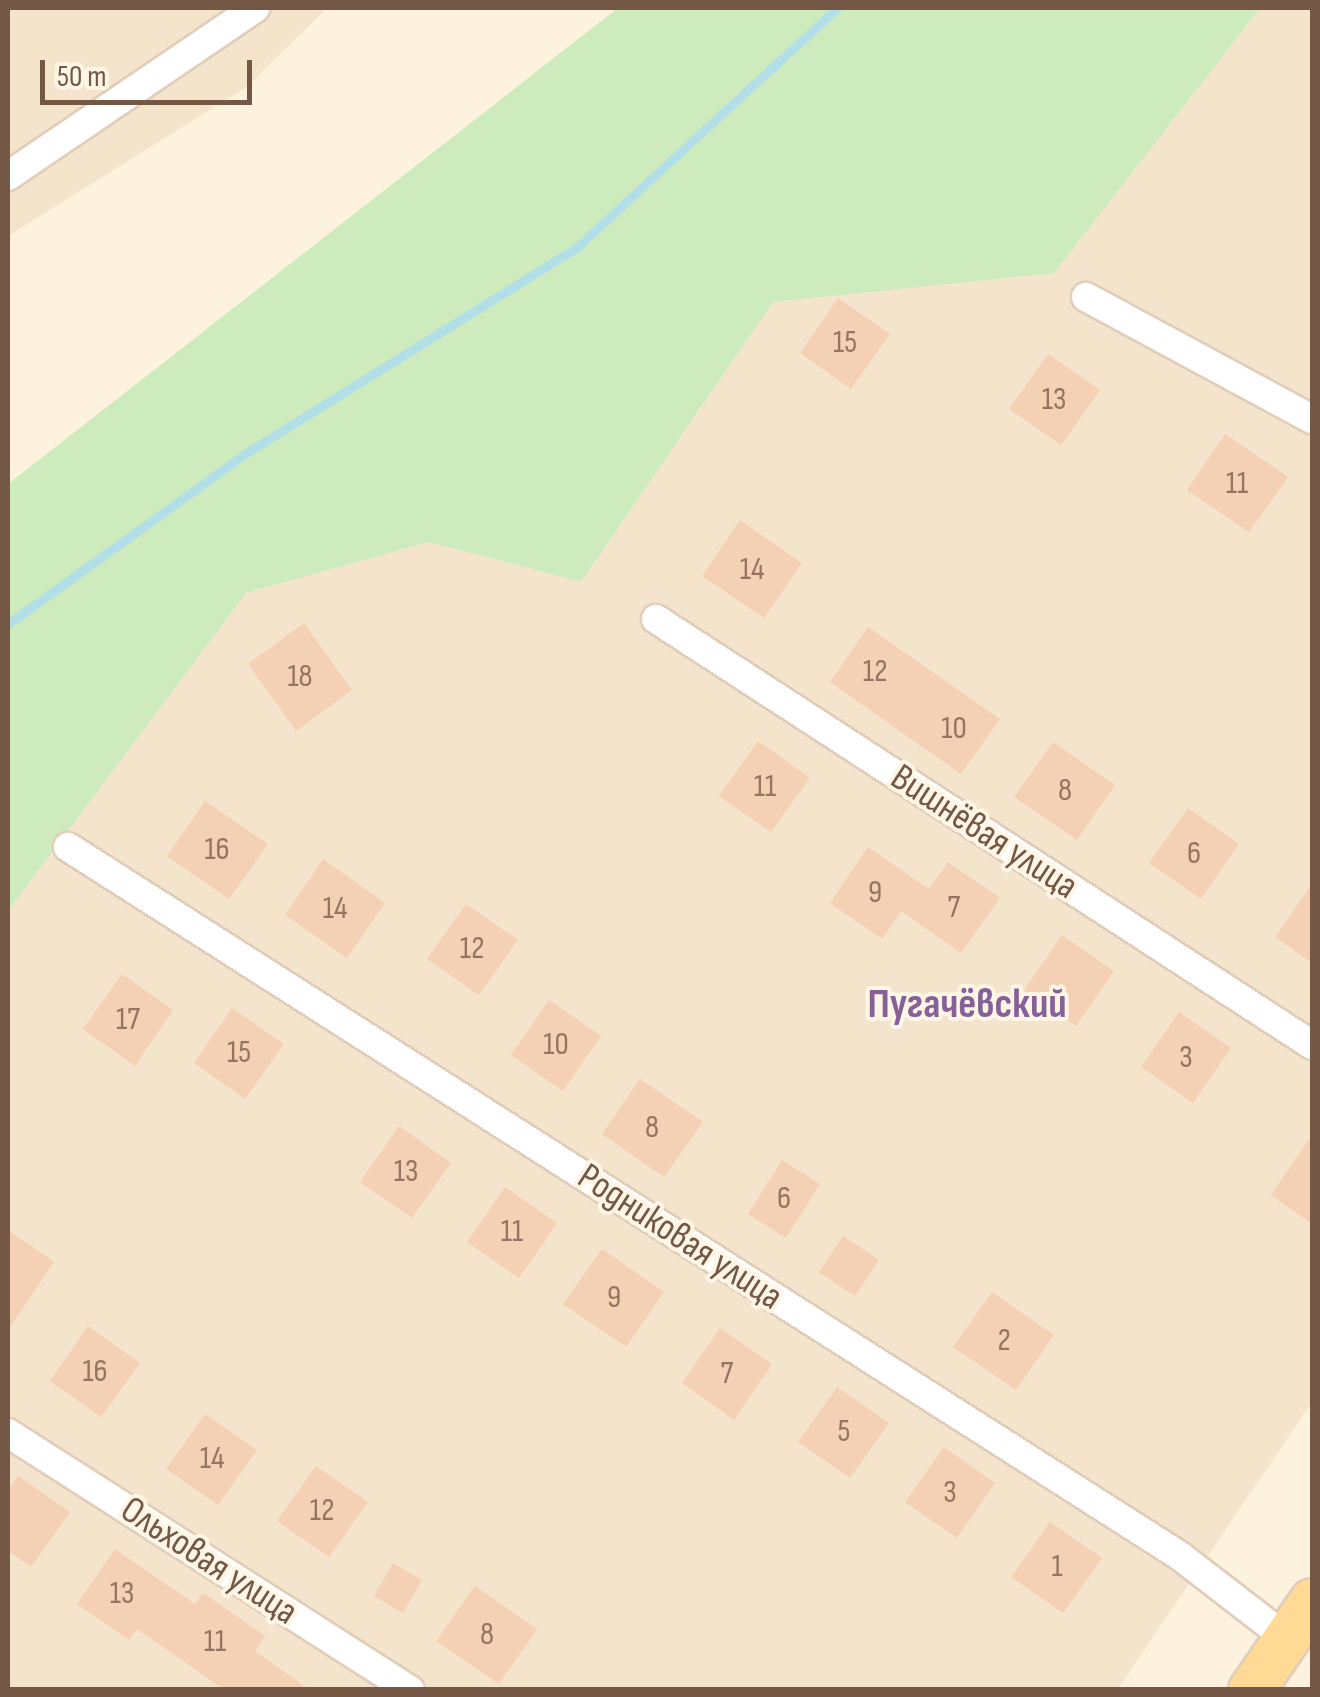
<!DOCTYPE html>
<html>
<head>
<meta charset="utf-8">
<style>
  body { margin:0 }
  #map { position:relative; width:1320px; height:1697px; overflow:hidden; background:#fdf2de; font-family:"Sofia Sans Condensed",sans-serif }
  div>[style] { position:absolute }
  .residential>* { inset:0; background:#f5e4cc }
  .green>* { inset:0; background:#ceebbd }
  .stream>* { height:9px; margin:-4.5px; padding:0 4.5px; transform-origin:4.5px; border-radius:4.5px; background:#b2dee7 }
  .building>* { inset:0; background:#f4d0b4 }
  .roads { filter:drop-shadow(2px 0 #e1ceba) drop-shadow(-2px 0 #e1ceba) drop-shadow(0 2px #e1ceba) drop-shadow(0 -2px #e1ceba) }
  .minor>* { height:28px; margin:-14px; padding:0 14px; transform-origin:14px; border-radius:14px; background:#fff }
  .primary>* { height:45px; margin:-22.5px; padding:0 22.5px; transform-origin:22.5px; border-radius:22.5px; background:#ffda94 }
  span { translate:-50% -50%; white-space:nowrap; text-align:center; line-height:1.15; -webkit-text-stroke:8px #fff6e6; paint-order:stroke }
  .number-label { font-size:32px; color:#947561 }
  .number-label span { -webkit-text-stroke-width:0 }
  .street-label { font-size:38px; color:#745745 }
  .quarter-label { font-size:42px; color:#876098; font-weight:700 }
  .frame { position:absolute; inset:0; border:10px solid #745745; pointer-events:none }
  .scale { position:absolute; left:40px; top:60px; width:212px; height:45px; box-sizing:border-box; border:5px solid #745745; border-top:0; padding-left:12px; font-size:30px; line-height:35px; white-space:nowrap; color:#745745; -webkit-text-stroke:8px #fff6e6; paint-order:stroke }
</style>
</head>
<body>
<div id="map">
  <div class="residential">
    <div style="clip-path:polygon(8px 8px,327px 8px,248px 86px,8px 236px)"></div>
    <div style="clip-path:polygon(1260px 8px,1312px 8px,1312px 1402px,1118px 1689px,8px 1689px,8px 911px,246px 593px,429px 542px,581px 582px,773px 302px,1054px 272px)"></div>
  </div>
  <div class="green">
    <div style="clip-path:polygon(618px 8px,1260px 8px,1054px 273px,773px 302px,581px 582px,429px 542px,246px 593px,8px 911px,8px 484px)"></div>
  </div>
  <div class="stream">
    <div style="left:8px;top:624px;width:289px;rotate:-35.7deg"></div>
    <div style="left:243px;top:455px;width:393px;rotate:-31.9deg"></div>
    <div style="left:577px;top:247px;width:353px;rotate:-42.6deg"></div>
  </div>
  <div class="building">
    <div style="clip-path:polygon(838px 298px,890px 334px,851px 389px,800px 353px)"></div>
    <div style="clip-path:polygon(1048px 354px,1100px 390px,1061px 445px,1009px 409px)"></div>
    <div style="clip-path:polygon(1225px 434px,1288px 477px,1249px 532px,1187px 490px)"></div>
    <div style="clip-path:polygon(740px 520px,802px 563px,764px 618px,702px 576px)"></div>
    <div style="clip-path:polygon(304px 623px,352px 690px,296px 731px,248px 664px)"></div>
    <div style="clip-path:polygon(868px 627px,1000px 719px,961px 774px,830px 682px)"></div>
    <div style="clip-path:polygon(758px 741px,810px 778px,771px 832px,719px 796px)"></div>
    <div style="clip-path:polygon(1053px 742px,1115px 785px,1077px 840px,1014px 797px)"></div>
    <div style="clip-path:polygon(205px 801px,268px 844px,229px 899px,167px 856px)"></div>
    <div style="clip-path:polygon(1188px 808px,1239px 844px,1201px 899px,1149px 863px)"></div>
    <div style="clip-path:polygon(868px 847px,929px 889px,948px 862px,1000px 898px,961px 953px,901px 911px,882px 939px,830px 903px)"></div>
    <div style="clip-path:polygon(323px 859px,385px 903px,347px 958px,285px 915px)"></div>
    <div style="clip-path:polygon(1312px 884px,1312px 963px,1275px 937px)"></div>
    <div style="clip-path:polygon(466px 904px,518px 940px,479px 995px,427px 959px)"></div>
    <div style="clip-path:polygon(1062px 935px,1114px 971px,1076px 1026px,1024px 990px)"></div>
    <div style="clip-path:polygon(122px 974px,173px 1010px,135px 1066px,83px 1029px)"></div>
    <div style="clip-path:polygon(549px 1000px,601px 1036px,563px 1091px,511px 1055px)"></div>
    <div style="clip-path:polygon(232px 1008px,284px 1044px,245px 1099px,194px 1063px)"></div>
    <div style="clip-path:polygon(1179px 1012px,1231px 1048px,1193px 1103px,1141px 1067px)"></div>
    <div style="clip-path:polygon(640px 1079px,703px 1122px,664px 1177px,602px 1134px)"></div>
    <div style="clip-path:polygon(399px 1126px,451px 1163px,412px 1218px,360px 1182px)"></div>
    <div style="clip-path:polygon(1312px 1135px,1312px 1224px,1271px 1195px)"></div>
    <div style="clip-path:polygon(782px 1160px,820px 1184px,786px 1238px,748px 1214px)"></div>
    <div style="clip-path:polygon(505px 1187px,557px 1223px,519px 1278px,467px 1242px)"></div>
    <div style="clip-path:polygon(8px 1230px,54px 1262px,8px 1330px)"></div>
    <div style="clip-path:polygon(843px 1236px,879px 1260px,855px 1296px,819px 1272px)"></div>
    <div style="clip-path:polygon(602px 1249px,664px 1292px,626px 1347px,563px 1304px)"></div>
    <div style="clip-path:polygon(992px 1292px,1054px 1335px,1016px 1390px,953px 1347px)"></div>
    <div style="clip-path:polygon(88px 1326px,140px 1363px,101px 1417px,50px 1381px)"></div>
    <div style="clip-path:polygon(720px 1328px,772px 1364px,734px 1420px,682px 1383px)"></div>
    <div style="clip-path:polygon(837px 1387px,889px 1423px,850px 1478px,798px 1442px)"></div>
    <div style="clip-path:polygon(205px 1414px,257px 1450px,218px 1505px,166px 1469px)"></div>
    <div style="clip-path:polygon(944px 1447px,995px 1483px,957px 1538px,905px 1502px)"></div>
    <div style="clip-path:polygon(316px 1466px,368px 1502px,329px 1557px,277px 1521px)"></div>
    <div style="clip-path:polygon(18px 1476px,70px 1512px,31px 1567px,8px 1551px,8px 1491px)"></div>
    <div style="clip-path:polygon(1050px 1522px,1102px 1558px,1063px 1613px,1011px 1577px)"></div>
    <div style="clip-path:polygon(115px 1549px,195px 1604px,203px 1593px,265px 1636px,255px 1651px,310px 1690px,225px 1690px,137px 1629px,129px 1640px,77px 1604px)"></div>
    <div style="clip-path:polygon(393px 1563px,422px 1580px,403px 1613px,374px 1596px)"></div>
    <div style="clip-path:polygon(475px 1586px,537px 1629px,499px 1684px,436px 1641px)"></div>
  </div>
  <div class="roads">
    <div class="minor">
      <div style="left:8px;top:176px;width:299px;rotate:-34.2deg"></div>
      <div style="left:1086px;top:297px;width:257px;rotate:28.4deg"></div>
      <div style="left:656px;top:619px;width:782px;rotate:33deg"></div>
      <div style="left:68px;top:847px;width:1319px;rotate:32.52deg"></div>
      <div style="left:1180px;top:1556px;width:134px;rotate:37.7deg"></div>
      <div style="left:8px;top:1433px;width:477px;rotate:32.6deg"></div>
    </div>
    <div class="primary">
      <div style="left:1251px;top:1690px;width:108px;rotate:-55.6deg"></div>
    </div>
  </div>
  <div class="number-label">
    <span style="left:845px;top:343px">15</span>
    <span style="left:1054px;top:400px">13</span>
    <span style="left:1237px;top:484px">11</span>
    <span style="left:752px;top:570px">14</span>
    <span style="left:875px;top:672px">12</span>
    <span style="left:300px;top:677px">18</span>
    <span style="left:954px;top:729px">10</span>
    <span style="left:765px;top:787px">11</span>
    <span style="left:1065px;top:791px">8</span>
    <span style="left:217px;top:850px">16</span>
    <span style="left:1194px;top:854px">6</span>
    <span style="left:875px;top:893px">9</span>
    <span style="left:954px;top:908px">7</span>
    <span style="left:335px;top:909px">14</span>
    <span style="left:472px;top:949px">12</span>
    <span style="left:128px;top:1020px">17</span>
    <span style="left:556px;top:1045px">10</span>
    <span style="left:239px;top:1053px">15</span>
    <span style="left:1186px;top:1058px">3</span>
    <span style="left:652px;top:1128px">8</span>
    <span style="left:406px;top:1172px">13</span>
    <span style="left:784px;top:1199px">6</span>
    <span style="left:512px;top:1232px">11</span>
    <span style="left:614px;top:1298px">9</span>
    <span style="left:1004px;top:1341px">2</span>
    <span style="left:95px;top:1372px">16</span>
    <span style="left:727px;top:1374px">7</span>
    <span style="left:844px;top:1432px">5</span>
    <span style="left:212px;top:1459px">14</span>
    <span style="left:950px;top:1493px">3</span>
    <span style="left:322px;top:1511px">12</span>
    <span style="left:1057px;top:1567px">1</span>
    <span style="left:122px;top:1594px">13</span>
    <span style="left:487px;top:1635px">8</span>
    <span style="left:215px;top:1642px">11</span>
  </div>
  <div class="street-label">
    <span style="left:984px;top:832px;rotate:33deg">Вишнёвая улица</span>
    <span style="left:680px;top:1237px;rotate:33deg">Родниковая улица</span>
    <span style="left:209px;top:1561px;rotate:33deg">Ольховая улица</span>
  </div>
  <div class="quarter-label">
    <span style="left:967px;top:1005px">Пугачёвский</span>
  </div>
  <div class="frame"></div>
  <div class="scale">50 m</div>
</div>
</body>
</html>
